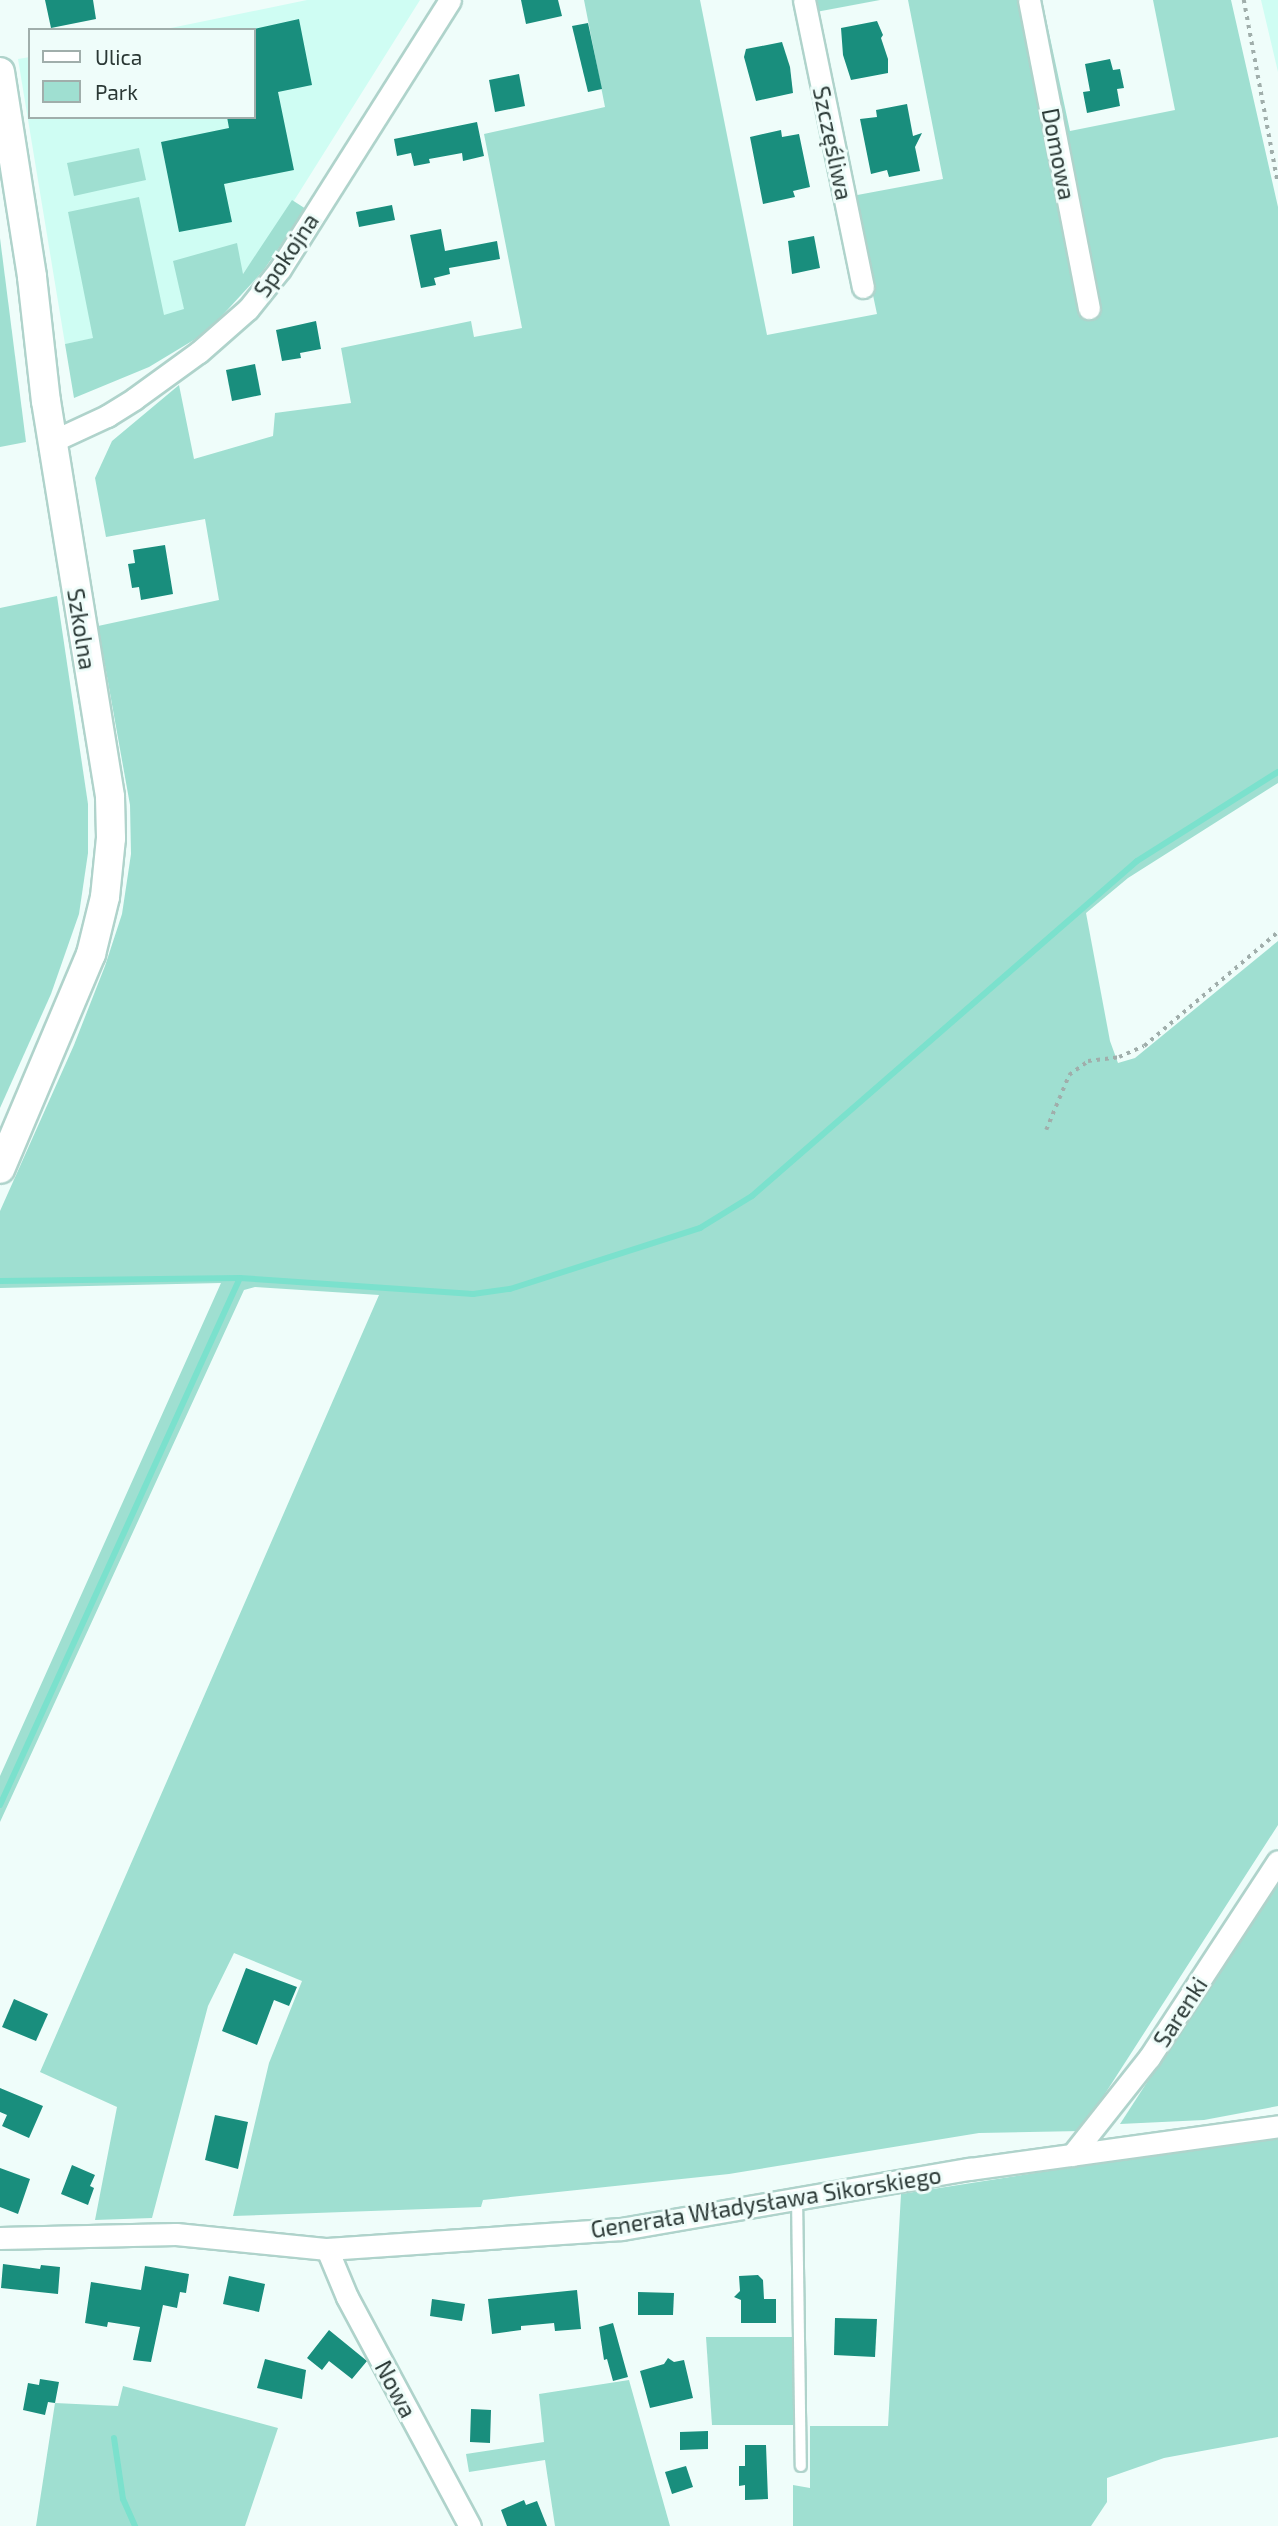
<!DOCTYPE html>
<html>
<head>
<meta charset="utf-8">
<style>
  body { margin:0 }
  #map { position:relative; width:1278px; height:2526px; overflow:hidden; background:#effdfa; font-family:"Exo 2",sans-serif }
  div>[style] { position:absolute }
  .built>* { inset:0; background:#cffdf3 }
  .green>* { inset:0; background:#9fdfd1 }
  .stream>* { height:6px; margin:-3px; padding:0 3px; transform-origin:3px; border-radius:3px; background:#7be1cd }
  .building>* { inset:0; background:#198e7d }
  .path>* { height:3.5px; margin-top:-1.75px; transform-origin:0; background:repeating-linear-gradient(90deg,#a0aeab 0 3.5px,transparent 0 8.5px) }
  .roads { filter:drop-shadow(2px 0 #afd3cb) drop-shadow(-2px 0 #afd3cb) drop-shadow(0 2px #afd3cb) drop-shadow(0 -2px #afd3cb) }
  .lane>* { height:10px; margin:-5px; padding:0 5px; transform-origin:5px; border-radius:5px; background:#fff }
  .street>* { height:21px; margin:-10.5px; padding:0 10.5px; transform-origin:10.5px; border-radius:10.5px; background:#fff }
  .secondary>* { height:28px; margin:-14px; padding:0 14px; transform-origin:14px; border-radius:14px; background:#fff }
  span { translate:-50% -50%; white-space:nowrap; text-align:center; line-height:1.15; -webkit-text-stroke:6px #effdfa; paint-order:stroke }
  .street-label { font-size:23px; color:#2a3835 }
  .legend { position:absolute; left:28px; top:28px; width:228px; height:91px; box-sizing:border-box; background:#effdfa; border:2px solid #a0aeab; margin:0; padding:9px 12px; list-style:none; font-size:21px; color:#2a3835 }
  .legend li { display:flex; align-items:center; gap:14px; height:35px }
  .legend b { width:35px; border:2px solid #a0aeab }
</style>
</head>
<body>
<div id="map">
  <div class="built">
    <div style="clip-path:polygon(307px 0,420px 0,285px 215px,242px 275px,165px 324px,65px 344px,18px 59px,30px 57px,30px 117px,254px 117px,254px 30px,161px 30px)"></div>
    <div style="clip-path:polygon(1261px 0,1278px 0,1278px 72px)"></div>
  </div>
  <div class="green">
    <div style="clip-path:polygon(584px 0,700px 0,767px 335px,877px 314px,852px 196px,943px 179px,908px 0,1042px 0,1070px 131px,1175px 110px,1153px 0,1231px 0,1278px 207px,1278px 783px,1128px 878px,1086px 913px,1110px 1041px,1118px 1063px,1135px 1058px,1278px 941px,1278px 1825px,1081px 2131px,979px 2133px,729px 2174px,483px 2200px,481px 2207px,233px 2216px,269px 2063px,302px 1981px,234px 1953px,208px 2006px,152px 2218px,95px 2220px,117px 2107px,40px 2072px,379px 1295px,255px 1287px,244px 1290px,0 1822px,0 1776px,221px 1283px,0 1288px,0 1211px,74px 1045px,105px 966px,122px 914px,131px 854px,130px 805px,98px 626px,219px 600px,205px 519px,106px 537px,95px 478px,112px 441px,179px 385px,194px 459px,273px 436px,275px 413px,351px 403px,341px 348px,471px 321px,474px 337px,522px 328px,484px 134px,605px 107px)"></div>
    <div style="clip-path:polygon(814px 0,880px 0,816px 12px)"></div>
    <div style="clip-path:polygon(139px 148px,146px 180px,74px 196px,67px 163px)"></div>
    <div style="clip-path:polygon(139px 197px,164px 315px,184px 309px,173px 261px,237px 243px,243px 274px,292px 200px,306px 209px,263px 271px,207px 332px,149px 367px,74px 398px,65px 344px,93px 338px,68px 212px)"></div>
    <div style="clip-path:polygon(0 238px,26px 442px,0 447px)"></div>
    <div style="clip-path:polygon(57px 596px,88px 804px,88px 853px,79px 914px,51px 994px,0 1108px,0 608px)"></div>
    <div style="clip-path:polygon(1278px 1880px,1278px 2106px,1204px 2120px,1120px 2124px)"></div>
    <div style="clip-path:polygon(1278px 2135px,1278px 2437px,1164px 2458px,1107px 2478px,1107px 2502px,1091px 2526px,793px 2526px,793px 2485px,810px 2488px,810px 2426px,888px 2426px,901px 2194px)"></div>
    <div style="clip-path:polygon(706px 2337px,793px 2337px,793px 2425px,712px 2425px)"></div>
    <div style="clip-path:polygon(629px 2380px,670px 2526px,555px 2526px,545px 2460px,469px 2472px,466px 2454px,544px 2442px,539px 2394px)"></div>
    <div style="clip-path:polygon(123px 2386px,278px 2428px,245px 2526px,36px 2526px,55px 2403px,118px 2406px)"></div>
  </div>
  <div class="stream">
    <div style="left:0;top:1281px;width:240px;rotate:-0.7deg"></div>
    <div style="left:240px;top:1278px;width:234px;rotate:3.9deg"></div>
    <div style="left:473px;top:1294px;width:37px;rotate:-8deg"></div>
    <div style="left:510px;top:1289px;width:200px;rotate:-17.8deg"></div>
    <div style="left:700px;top:1228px;width:61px;rotate:-31.6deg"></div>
    <div style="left:752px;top:1196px;width:510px;rotate:-41.03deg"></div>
    <div style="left:1137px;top:861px;width:167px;rotate:-32.3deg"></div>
    <div style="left:0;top:1805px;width:579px;rotate:-65.52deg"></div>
    <div style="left:114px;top:2438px;width:62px;rotate:81.6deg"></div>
    <div style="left:123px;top:2499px;width:30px;rotate:66deg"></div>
  </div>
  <div class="building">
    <div style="clip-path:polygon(45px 0,93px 0,96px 19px,51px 28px)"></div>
    <div style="clip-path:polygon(521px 0,558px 0,562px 16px,526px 24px)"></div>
    <div style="clip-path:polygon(299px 19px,312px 85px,278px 92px,294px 170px,224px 184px,232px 222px,179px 232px,161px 142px,229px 128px,227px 117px,254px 117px,254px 29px)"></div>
    <div style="clip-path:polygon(877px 21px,883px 35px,881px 38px,888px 59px,888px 73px,851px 80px,843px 55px,841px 28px)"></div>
    <div style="clip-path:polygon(588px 23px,602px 89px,588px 92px,572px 26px)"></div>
    <div style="clip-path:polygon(782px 42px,790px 67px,793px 93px,756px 101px,744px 57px,746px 49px)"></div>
    <div style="clip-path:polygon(1110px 59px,1113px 70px,1120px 69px,1124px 88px,1117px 89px,1120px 106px,1087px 113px,1083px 92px,1090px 91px,1085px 64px)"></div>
    <div style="clip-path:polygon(519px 74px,525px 106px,495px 112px,489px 80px)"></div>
    <div style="clip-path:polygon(907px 104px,913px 136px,922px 133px,915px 147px,920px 171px,889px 177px,887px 170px,871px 174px,860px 119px,877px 117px,876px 110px)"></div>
    <div style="clip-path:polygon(477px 122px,484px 156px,463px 161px,462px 153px,429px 159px,430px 163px,414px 166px,411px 153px,397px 156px,394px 139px)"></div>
    <div style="clip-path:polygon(781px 130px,782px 137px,799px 134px,810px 187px,793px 191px,795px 197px,763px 204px,750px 137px)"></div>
    <div style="clip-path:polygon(392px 205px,395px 220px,359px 227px,356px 212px)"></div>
    <div style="clip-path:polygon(441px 229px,445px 251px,497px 241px,500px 259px,449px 268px,450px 274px,434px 278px,436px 285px,421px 288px,410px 235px)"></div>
    <div style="clip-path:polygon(814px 236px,820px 268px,792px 274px,788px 241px)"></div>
    <div style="clip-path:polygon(316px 321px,321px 349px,300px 353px,301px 358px,282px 361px,276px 330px)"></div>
    <div style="clip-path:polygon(255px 364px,261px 395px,232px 401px,226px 370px)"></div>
    <div style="clip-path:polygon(165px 545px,173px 594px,141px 600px,139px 587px,132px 588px,128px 564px,135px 563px,133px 550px)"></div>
    <div style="clip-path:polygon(246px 1968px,297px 1987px,289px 2006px,274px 2000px,257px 2045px,222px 2031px)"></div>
    <div style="clip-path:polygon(14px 1999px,48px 2014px,36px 2041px,2px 2027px)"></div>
    <div style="clip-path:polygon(0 2088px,43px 2106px,29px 2138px,2px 2126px,7px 2115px,0 2112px)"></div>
    <div style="clip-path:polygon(215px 2115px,248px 2122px,238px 2169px,205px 2160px)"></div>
    <div style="clip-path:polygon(72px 2165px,95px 2175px,90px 2186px,94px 2188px,88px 2205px,61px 2194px)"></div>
    <div style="clip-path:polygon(0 2168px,30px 2179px,18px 2214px,0 2207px)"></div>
    <div style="clip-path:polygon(3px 2264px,40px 2269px,41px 2265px,60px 2267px,58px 2294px,1px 2288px)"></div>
    <div style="clip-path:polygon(145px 2266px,189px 2274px,186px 2293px,180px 2292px,177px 2308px,163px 2305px,151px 2362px,133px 2360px,140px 2327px,108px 2322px,107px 2327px,85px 2323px,91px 2282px,141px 2290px)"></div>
    <div style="clip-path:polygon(758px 2275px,763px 2280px,764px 2299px,776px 2299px,776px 2323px,741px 2323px,741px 2300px,734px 2297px,740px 2291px,739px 2276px)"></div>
    <div style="clip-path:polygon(229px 2276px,265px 2284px,259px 2312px,223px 2304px)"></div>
    <div style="clip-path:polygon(577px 2290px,581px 2329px,555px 2331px,554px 2323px,521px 2326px,521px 2330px,492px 2334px,488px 2299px)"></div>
    <div style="clip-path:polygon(638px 2292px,674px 2293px,673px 2315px,638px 2315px)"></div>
    <div style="clip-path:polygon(432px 2299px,465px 2304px,462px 2321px,430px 2316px)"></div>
    <div style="clip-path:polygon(835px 2318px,877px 2319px,875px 2357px,834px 2355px)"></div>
    <div style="clip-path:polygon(613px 2323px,628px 2377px,613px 2381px,607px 2359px,604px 2360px,599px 2327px)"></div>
    <div style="clip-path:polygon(329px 2330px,367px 2361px,352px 2379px,329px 2361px,322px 2370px,307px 2358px)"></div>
    <div style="clip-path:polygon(668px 2358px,674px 2362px,684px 2360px,693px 2398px,650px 2408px,640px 2371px,664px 2364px)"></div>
    <div style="clip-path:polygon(265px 2359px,306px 2370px,302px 2399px,257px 2388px)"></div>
    <div style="clip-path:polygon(40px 2379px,59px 2382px,55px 2403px,48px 2402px,45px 2415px,23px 2410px,28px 2383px,39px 2385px)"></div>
    <div style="clip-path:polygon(471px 2409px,491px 2410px,490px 2443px,470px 2442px)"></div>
    <div style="clip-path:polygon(708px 2431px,708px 2449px,680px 2450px,680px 2432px)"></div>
    <div style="clip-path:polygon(745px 2445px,766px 2445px,768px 2499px,745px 2500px,745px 2485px,739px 2486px,739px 2466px,745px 2466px)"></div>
    <div style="clip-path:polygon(686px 2466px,693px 2487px,672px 2494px,665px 2472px)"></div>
    <div style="clip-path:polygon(524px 2500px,526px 2505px,537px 2501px,547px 2526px,507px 2526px,501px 2510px)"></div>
  </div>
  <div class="path">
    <div style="left:1244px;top:0;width:186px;rotate:79.5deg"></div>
    <div style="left:1046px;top:1130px;width:60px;rotate:-67.3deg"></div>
    <div style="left:1069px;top:1075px;width:24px;rotate:-36deg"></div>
    <div style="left:1088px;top:1061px;width:31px;rotate:-7deg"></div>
    <div style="left:1119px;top:1057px;width:27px;rotate:-24deg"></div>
    <div style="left:1144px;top:1046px;width:176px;rotate:-40.4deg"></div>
  </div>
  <div class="roads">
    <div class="lane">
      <div style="left:797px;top:2196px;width:270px;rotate:89.2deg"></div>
    </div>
    <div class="street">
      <div style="left:804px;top:0;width:293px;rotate:78.4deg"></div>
      <div style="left:1029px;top:0;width:314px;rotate:79deg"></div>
      <div style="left:53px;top:441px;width:60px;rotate:-24.8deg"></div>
      <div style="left:107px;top:416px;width:32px;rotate:-32deg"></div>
      <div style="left:134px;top:399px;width:80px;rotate:-35.9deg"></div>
      <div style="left:199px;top:352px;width:65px;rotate:-41.3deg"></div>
      <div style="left:248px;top:309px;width:51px;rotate:-51.3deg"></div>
      <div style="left:280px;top:269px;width:318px;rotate:-57.7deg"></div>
      <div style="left:1072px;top:2155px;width:124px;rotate:-51.6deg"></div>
      <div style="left:1149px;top:2058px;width:235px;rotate:-56.8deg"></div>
      <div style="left:0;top:2238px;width:176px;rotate:-1.3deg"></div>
      <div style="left:176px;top:2234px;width:152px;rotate:5.7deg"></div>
      <div style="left:327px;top:2249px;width:295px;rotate:-3.9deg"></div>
      <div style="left:621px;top:2229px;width:354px;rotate:-9.8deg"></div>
      <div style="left:970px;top:2169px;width:311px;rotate:-7.9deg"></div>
      <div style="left:327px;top:2249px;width:52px;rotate:67.4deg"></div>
      <div style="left:347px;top:2297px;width:260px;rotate:61.8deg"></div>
    </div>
    <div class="secondary">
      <div style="left:0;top:72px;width:207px;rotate:81.1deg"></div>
      <div style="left:32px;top:277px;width:125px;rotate:83.6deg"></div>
      <div style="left:46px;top:401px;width:401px;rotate:80.8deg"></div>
      <div style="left:110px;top:797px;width:41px;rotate:88.6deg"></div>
      <div style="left:111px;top:838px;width:59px;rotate:95.8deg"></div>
      <div style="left:105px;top:897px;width:59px;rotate:103.8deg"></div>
      <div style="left:91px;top:954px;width:233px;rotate:112.9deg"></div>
    </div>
  </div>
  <div class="street-label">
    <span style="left:833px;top:143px;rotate:78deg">Szczęśliwa</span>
    <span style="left:1059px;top:154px;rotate:79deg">Domowa</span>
    <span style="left:286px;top:255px;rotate:-56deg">Spokojna</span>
    <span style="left:82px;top:629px;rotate:81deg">Szkolna</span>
    <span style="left:1180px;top:2012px;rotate:-57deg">Sarenki</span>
    <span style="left:766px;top:2202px;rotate:-9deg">Generała Władysława Sikorskiego</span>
    <span style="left:396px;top:2389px;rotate:62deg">Nowa</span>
  </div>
  <ul class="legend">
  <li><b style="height:9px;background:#fff"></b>Ulica</li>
  <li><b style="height:19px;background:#9fdfd1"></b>Park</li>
  </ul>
</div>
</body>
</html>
